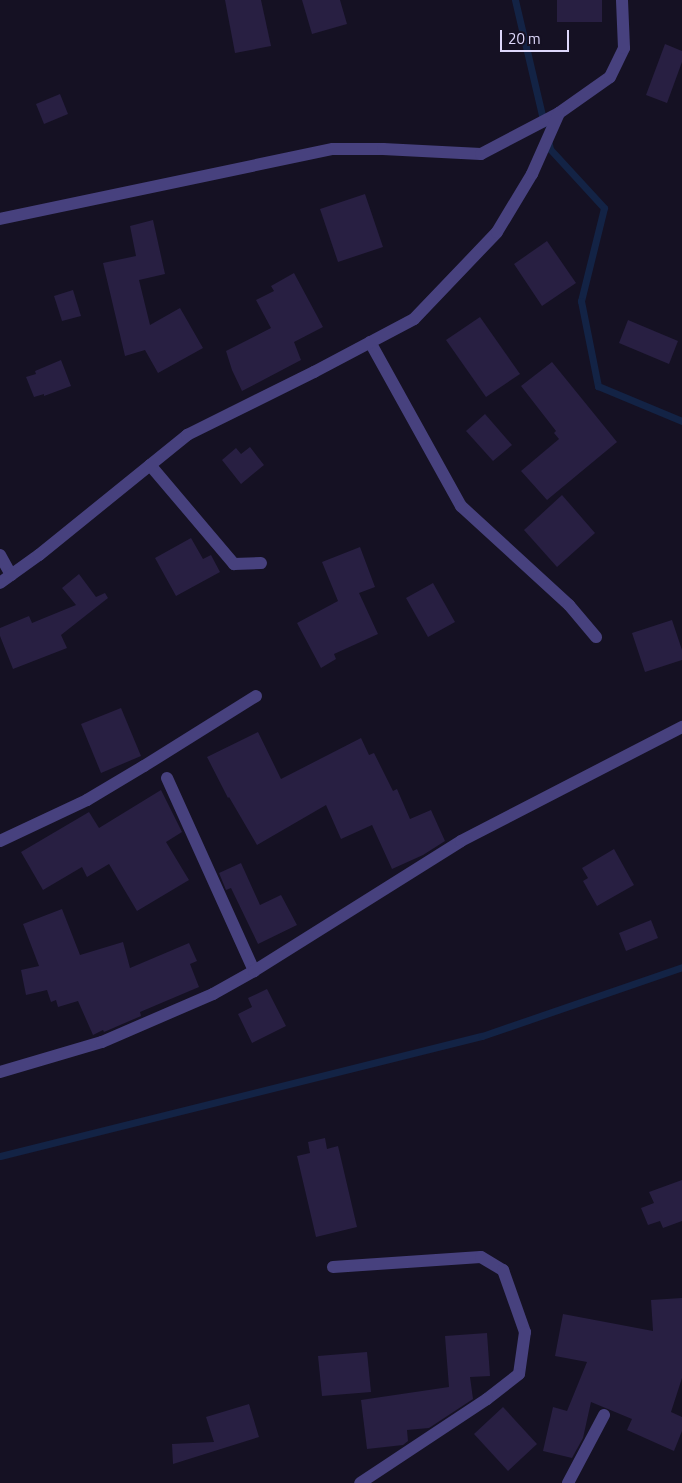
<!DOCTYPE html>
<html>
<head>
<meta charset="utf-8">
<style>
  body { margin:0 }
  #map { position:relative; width:682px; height:1483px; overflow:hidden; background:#151123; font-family:"Titillium Web",sans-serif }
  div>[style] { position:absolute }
  .stream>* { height:7px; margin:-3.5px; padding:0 3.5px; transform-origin:3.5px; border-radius:3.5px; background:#132345 }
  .building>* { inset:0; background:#281f42 }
  .minor>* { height:12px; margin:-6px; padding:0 6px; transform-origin:6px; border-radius:6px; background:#47417e }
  span { translate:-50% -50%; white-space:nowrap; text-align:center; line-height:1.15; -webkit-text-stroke:4px #151123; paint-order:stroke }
  .scale { position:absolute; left:500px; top:30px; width:69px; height:22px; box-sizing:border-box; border:2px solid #ded8fb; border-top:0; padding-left:6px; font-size:15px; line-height:18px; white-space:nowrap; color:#ded8fb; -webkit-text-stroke:4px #151123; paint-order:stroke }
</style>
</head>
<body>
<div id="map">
  <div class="stream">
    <div style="left:515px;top:0;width:127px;rotate:76.8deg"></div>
    <div style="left:548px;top:139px;width:10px;rotate:79deg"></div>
    <div style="left:550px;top:149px;width:80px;rotate:47.5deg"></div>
    <div style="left:604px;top:208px;width:96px;rotate:103.9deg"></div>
    <div style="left:581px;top:301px;width:87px;rotate:78.7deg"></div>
    <div style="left:598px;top:386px;width:91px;rotate:22.6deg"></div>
    <div style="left:0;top:1156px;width:497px;rotate:-14deg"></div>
    <div style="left:482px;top:1036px;width:212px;rotate:-19deg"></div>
  </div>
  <div class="building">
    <div style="clip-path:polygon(225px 0,261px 0,271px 46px,235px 53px)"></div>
    <div style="clip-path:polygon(302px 0,340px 0,347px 24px,312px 34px)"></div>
    <div style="clip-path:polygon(557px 0,602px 0,602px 22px,557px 22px)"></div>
    <div style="clip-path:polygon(665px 44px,682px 51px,682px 62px,667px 103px,646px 95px)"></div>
    <div style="clip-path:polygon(60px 94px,68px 114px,44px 124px,36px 104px)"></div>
    <div style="clip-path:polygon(365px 194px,383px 247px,338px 262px,320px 209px)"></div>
    <div style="clip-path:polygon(153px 220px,165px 274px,139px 280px,150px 325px,180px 308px,203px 348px,158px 373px,145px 350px,125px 356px,103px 263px,136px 256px,130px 226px)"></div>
    <div style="clip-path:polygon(547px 241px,576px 283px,542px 306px,514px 264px)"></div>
    <div style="clip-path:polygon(294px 273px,323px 327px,294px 342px,301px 360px,242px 391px,232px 370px,226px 351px,271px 328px,256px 300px,274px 291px,271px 286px)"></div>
    <div style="clip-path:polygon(73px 290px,81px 316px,62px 321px,54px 296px)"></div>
    <div style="clip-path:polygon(480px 317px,520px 374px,486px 397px,446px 340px)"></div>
    <div style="clip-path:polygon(628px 320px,678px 341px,669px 364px,619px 343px)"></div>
    <div style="clip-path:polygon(61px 360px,71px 386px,44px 396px,44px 394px,34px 397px,26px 377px,36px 374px,35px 371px)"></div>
    <div style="clip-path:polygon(552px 362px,617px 442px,547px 500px,521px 471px,559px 439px,554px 433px,556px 431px,521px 386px)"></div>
    <div style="clip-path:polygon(485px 414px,512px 445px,493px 461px,466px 431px)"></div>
    <div style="clip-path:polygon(250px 447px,264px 465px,241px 484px,222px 460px,236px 448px,241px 454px)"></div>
    <div style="clip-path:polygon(562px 495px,595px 533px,557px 567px,524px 530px)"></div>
    <div style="clip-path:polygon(191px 538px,203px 559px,211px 555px,220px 572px,176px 596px,155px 558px)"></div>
    <div style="clip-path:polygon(360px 547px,375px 587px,359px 593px,378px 634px,334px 654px,336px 659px,321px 668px,297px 623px,338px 601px,322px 562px)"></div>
    <div style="clip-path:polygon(79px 574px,96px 597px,105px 593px,108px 598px,61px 635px,67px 648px,13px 669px,0 636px,0 628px,29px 616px,32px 623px,76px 605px,62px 588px)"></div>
    <div style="clip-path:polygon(433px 583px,455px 622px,428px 637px,406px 598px)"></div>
    <div style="clip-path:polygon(672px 620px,682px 650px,682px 660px,645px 672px,632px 633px)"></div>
    <div style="clip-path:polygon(121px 708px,141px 756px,101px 773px,81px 724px)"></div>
    <div style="clip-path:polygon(258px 732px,281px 779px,361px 738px,369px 755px,374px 753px,393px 791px,397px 789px,410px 819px,431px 810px,445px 841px,423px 855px,392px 869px,372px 825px,341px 839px,326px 805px,257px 845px,229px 797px,228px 798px,207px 757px)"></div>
    <div style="clip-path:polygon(161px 790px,182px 832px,166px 842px,189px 880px,137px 911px,109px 864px,87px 877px,82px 867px,43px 890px,21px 852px,89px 812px,99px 828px)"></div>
    <div style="clip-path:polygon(614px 849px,634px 885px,597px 906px,583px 881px,588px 878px,582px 868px)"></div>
    <div style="clip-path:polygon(241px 863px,260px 905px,281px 895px,297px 925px,258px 944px,231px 888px,226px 890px,219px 873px)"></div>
    <div style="clip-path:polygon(62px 909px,80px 955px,123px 942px,130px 968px,189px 943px,197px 961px,190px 964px,199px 987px,140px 1012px,141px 1016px,104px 1032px,103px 1030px,93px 1035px,78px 1001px,58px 1007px,56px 1000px,51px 1002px,47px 990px,26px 995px,21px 970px,39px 966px,23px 924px)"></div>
    <div style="clip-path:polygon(651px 920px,658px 938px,626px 951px,619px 933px)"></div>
    <div style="clip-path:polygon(267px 989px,286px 1026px,252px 1043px,238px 1014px,252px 1007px,248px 998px)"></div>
    <div style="clip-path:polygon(325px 1138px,327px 1149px,338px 1146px,357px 1227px,316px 1237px,297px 1156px,310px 1153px,308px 1142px)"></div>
    <div style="clip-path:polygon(682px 1180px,682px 1221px,663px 1228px,660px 1221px,648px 1225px,641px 1208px,654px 1203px,649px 1192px)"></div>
    <div style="clip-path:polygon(682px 1298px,682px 1378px,671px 1412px,682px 1417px,682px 1431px,674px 1451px,627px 1430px,632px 1419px,591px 1402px,583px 1438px,572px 1458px,543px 1451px,553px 1407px,567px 1411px,587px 1362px,555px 1356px,563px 1314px,653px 1331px,651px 1300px)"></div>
    <div style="clip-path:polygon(487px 1333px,490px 1376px,470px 1377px,473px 1399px,429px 1428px,407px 1430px,408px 1441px,403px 1445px,367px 1449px,361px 1400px,449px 1387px,445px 1336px)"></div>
    <div style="clip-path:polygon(367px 1352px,371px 1392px,322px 1396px,318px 1356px)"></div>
    <div style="clip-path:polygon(249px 1404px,259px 1437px,173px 1464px,172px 1444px,214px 1442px,206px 1417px)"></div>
    <div style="clip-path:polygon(503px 1407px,537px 1444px,508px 1471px,474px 1434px)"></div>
  </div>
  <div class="minor">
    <div style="left:0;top:219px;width:340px;rotate:-11.9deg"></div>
    <div style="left:333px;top:149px;width:50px"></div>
    <div style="left:383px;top:149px;width:98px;rotate:2.9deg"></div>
    <div style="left:481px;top:154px;width:88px;rotate:-27.7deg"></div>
    <div style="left:559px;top:113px;width:62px;rotate:-35.2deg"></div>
    <div style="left:610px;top:77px;width:32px;rotate:-64deg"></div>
    <div style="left:624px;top:48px;width:48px;rotate:-92.4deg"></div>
    <div style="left:370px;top:342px;width:188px;rotate:61deg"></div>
    <div style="left:461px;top:506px;width:147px;rotate:42.5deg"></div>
    <div style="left:569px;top:605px;width:42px;rotate:49.8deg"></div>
    <div style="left:150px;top:465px;width:130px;rotate:49.7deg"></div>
    <div style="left:234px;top:564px;width:27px;rotate:-2deg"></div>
    <div style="left:0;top:555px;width:23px;rotate:61deg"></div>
    <div style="left:0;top:583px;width:48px;rotate:-35.7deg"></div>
    <div style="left:39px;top:555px;width:191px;rotate:-39deg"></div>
    <div style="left:187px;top:435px;width:142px;rotate:-26.4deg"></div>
    <div style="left:314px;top:372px;width:113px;rotate:-27.9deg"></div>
    <div style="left:414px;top:319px;width:120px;rotate:-46.3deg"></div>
    <div style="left:497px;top:232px;width:68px;rotate:-58.9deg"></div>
    <div style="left:532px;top:174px;width:67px;rotate:-66.1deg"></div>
    <div style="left:167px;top:778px;width:212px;rotate:65.7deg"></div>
    <div style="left:0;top:841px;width:96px;rotate:-25.2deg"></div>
    <div style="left:87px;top:800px;width:66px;rotate:-30.8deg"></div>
    <div style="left:144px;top:766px;width:132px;rotate:-32deg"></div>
    <div style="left:0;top:1072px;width:106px;rotate:-16.4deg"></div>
    <div style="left:102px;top:1042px;width:121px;rotate:-23.4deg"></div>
    <div style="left:213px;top:994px;width:47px;rotate:-29.3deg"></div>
    <div style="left:254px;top:971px;width:244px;rotate:-32.1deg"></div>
    <div style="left:461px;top:841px;width:249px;rotate:-27.3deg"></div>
    <div style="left:333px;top:1267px;width:148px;rotate:-3.9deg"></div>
    <div style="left:481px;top:1257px;width:26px;rotate:31deg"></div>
    <div style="left:503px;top:1270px;width:66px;rotate:70.5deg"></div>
    <div style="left:525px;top:1332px;width:42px;rotate:98.1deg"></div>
    <div style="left:519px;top:1374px;width:41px;rotate:142deg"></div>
    <div style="left:487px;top:1399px;width:152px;rotate:146.5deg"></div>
    <div style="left:568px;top:1483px;width:77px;rotate:-62.1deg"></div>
  </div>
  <div class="scale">20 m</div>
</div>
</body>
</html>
